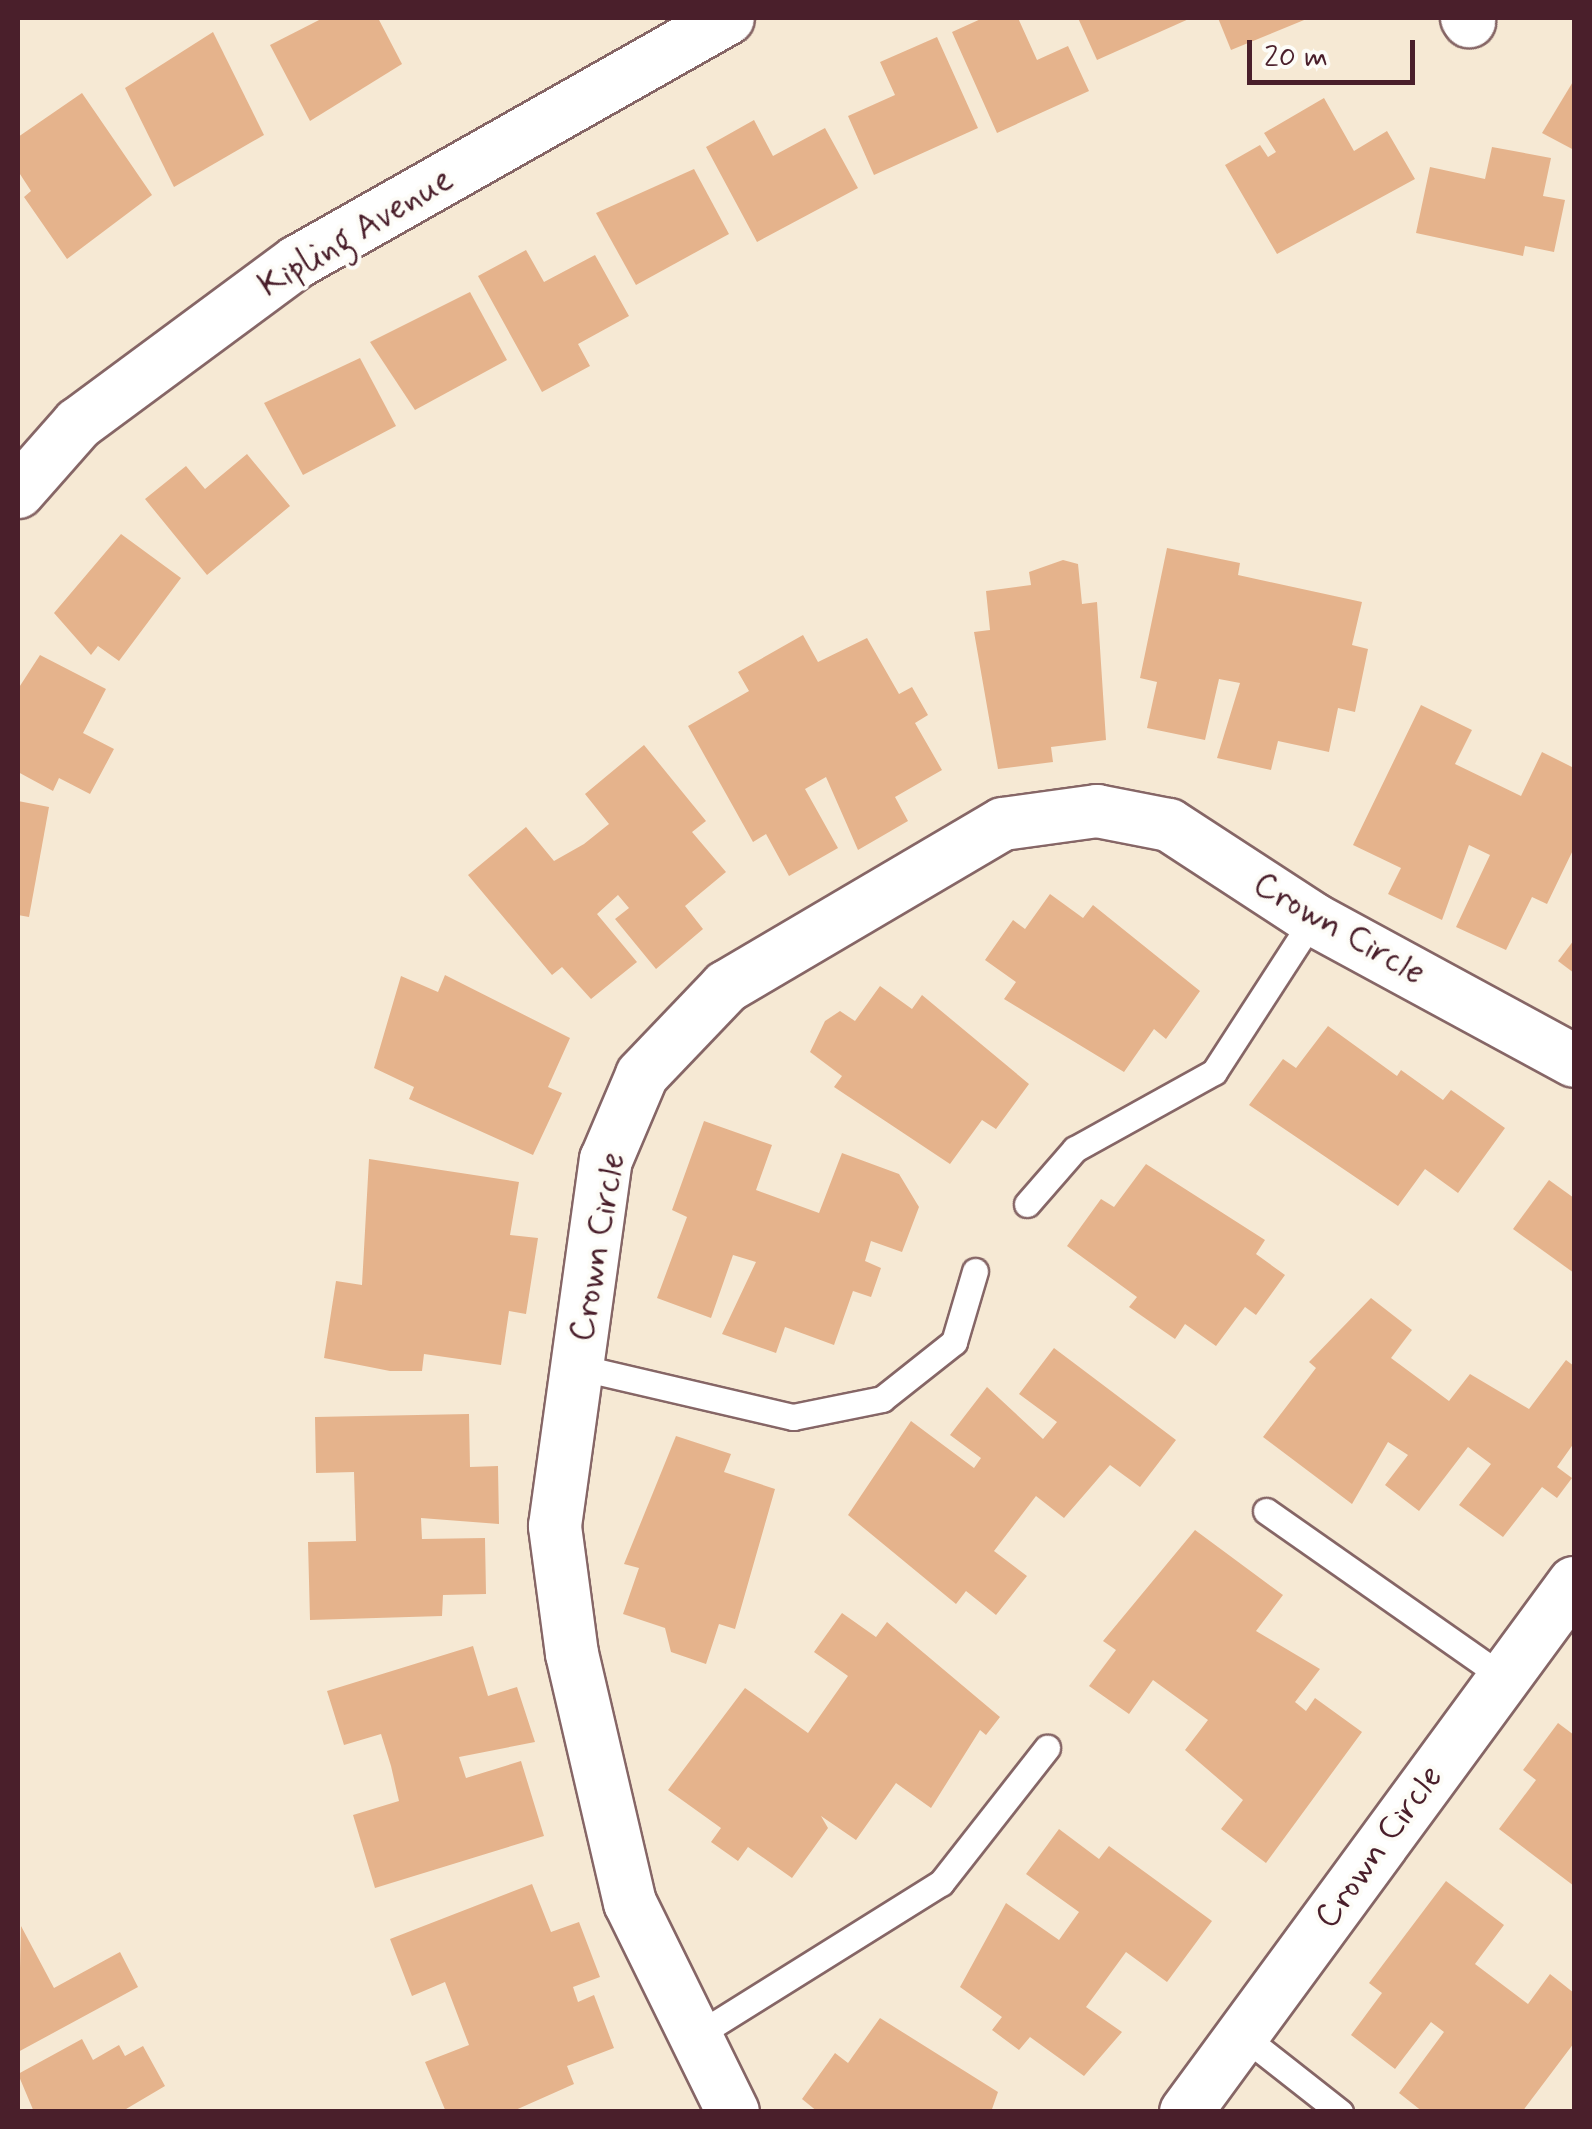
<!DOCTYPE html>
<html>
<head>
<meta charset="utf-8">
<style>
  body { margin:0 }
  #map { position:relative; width:1592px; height:2129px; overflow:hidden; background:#f6e9d4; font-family:Mynerve,sans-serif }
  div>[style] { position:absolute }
  .building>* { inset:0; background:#e5b38c }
  .roads { filter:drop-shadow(2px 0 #866666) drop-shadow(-2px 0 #866666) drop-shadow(0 2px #866666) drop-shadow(0 -2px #866666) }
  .lane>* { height:25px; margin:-12.5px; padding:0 12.5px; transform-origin:12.5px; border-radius:12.5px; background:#fff }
  .street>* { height:52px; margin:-26px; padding:0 26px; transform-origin:26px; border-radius:26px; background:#fff }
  span { translate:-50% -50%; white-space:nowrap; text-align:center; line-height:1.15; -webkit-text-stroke:8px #fdfcf7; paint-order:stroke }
  .street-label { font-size:35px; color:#4a1f2b }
  .frame { position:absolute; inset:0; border:20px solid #4a1f2b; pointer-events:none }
  .scale { position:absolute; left:1247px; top:40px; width:168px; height:45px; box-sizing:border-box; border:5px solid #4a1f2b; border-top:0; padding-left:12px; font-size:30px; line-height:35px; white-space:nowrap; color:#4a1f2b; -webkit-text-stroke:8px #fdfcf7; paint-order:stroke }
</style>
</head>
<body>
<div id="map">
  <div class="building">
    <div style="clip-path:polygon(323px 18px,378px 18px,402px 64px,310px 121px,270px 45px)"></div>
    <div style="clip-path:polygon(983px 18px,1018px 18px,1037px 60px,1068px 46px,1089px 91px,997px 133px,952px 32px)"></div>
    <div style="clip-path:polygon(1078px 18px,1191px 18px,1097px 60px)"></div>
    <div style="clip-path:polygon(1218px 18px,1309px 18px,1231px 50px)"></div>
    <div style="clip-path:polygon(213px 32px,264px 135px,174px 187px,125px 88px)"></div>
    <div style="clip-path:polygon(937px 37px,978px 128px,874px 175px,848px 116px,895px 95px,880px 62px)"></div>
    <div style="clip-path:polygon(1574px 80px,1574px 150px,1542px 133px)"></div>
    <div style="clip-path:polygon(82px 93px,152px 195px,67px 259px,24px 197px,31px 191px,18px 171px,18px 137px)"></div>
    <div style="clip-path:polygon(1324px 98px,1354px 151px,1387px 131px,1415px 179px,1277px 254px,1225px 165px,1260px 145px,1268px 157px,1276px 152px,1264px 133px)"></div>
    <div style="clip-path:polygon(754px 120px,773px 156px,825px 128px,858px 188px,757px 242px,706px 147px)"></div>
    <div style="clip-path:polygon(1492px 147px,1551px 158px,1543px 196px,1565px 200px,1554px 252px,1525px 246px,1523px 256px,1416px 233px,1430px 167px,1485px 179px)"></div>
    <div style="clip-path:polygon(694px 169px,729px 234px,636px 285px,596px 213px)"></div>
    <div style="clip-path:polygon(526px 250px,544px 282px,595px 255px,629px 316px,578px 344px,590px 366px,542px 392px,478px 276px)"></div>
    <div style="clip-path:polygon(470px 292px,507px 360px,415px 410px,370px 342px)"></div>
    <div style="clip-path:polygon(360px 358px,396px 426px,303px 475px,264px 403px)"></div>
    <div style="clip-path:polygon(247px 454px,290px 506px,207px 575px,145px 499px,186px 466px,205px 489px)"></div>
    <div style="clip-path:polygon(121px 534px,181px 578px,119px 661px,98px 646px,91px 655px,54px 613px)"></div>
    <div style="clip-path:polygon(1167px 548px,1240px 563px,1238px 575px,1362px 602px,1352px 645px,1368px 649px,1355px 712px,1338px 708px,1329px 752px,1278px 741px,1271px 770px,1217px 758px,1240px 683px,1219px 679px,1205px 740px,1147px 728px,1157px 682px,1140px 678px)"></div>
    <div style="clip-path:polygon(1063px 560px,1078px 564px,1082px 604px,1097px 602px,1106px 740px,1051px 747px,1053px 762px,998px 769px,974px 632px,990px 630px,986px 591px,1031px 585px,1029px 572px)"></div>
    <div style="clip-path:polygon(803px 635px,818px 662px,867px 638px,899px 694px,912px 687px,928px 715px,915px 723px,942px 770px,895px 797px,908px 821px,858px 850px,826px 777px,805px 789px,838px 848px,789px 876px,766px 834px,753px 842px,688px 726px,749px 691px,738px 672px)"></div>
    <div style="clip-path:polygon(40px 655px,106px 689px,83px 733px,114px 749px,90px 794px,59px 778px,53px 791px,18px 772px,18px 689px)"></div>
    <div style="clip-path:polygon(1421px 705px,1472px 730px,1455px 764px,1521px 796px,1542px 752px,1574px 768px,1574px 848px,1547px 904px,1532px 897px,1506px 950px,1456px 927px,1490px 855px,1469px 845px,1442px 920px,1388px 894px,1401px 868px,1353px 845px)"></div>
    <div style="clip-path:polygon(644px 745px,706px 821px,692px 832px,726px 872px,685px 906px,703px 929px,656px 969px,615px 919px,629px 908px,618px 895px,597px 914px,637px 962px,591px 999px,562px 967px,552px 975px,468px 875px,526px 827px,554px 861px,584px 844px,609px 824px,585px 794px)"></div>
    <div style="clip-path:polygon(18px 801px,49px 807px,29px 917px,18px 915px)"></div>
    <div style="clip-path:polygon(1050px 894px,1083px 918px,1093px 905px,1200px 991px,1166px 1039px,1154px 1029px,1124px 1072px,1004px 999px,1016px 982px,985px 960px,1013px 920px,1025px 929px)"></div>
    <div style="clip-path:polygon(1574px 940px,1574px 973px,1558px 961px)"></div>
    <div style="clip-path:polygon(445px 975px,570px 1038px,548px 1087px,562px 1093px,533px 1155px,409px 1099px,414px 1087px,374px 1068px,401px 976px,438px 992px)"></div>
    <div style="clip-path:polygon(880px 986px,912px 1009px,922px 995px,1029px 1084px,996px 1129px,982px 1120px,950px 1164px,834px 1087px,842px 1076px,810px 1052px,825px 1021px,840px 1011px,855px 1021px)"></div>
    <div style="clip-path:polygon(1328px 1026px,1397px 1076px,1401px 1070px,1443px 1100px,1451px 1090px,1505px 1128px,1458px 1193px,1425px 1169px,1398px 1206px,1249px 1105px,1283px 1059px,1296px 1068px)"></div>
    <div style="clip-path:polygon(704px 1121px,772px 1145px,756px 1190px,819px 1213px,842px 1153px,899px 1174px,919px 1207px,902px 1252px,871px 1241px,865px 1261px,881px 1268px,871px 1297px,853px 1291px,834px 1345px,785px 1327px,776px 1353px,722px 1334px,756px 1262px,733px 1255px,711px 1318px,657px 1298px,687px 1217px,672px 1210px)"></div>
    <div style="clip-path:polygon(369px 1159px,519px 1182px,510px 1235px,538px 1238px,526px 1314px,509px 1311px,501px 1365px,424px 1354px,422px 1371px,390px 1371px,324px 1358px,336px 1281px,362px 1285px)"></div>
    <div style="clip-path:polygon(1146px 1164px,1265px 1240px,1256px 1254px,1285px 1275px,1256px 1315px,1245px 1307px,1216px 1346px,1185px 1324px,1175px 1339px,1129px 1307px,1137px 1297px,1067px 1246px,1101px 1199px,1114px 1207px)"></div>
    <div style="clip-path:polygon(1549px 1180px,1574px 1198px,1574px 1273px,1513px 1229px)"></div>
    <div style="clip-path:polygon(1371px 1298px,1412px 1330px,1391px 1358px,1449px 1401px,1470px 1374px,1529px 1409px,1566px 1360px,1574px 1366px,1574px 1443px,1557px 1467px,1572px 1478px,1557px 1498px,1542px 1487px,1503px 1537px,1459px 1505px,1491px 1464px,1468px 1447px,1419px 1511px,1385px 1485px,1408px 1455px,1388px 1442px,1352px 1504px,1263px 1437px,1316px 1368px,1309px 1362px)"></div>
    <div style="clip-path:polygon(1054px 1348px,1176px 1440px,1140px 1487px,1110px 1465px,1064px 1518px,1036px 1496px,994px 1551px,1027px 1576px,996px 1615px,966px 1591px,956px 1604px,848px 1515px,911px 1421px,974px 1468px,981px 1458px,950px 1435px,987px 1387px,1043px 1439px,1057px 1422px,1019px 1394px)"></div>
    <div style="clip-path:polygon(469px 1414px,470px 1467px,498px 1466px,499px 1524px,421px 1518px,422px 1539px,485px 1538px,486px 1594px,443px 1595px,442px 1616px,310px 1620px,308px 1542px,356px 1541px,354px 1472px,316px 1473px,315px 1417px)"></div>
    <div style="clip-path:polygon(676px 1436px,731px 1454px,724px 1472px,775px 1489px,735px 1629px,719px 1624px,706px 1664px,671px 1652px,665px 1628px,623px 1614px,639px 1568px,624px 1564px)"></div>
    <div style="clip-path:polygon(1195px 1530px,1283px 1595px,1256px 1631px,1320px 1669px,1295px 1702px,1306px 1711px,1315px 1698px,1362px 1732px,1266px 1863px,1221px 1829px,1243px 1800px,1185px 1750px,1208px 1720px,1153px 1680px,1129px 1714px,1089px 1686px,1116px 1650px,1103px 1641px)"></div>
    <div style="clip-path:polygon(842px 1613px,876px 1637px,887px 1622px,1000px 1717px,986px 1735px,980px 1730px,931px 1808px,896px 1783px,856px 1840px,821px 1816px,828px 1828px,792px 1878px,748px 1847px,738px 1861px,711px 1842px,721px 1828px,668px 1790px,745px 1688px,808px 1733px,848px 1676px,814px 1652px)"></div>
    <div style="clip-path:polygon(473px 1646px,488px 1696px,517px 1687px,535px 1742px,459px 1757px,466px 1778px,521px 1761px,544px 1836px,375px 1888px,353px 1815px,399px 1801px,391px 1766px,381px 1734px,344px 1745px,327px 1691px)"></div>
    <div style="clip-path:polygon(1558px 1723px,1574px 1735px,1574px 1886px,1499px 1829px,1536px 1780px,1523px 1770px)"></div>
    <div style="clip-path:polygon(1059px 1829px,1099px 1859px,1109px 1846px,1212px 1921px,1167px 1982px,1126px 1952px,1086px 2007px,1122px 2032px,1084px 2076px,1030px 2037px,1019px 2050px,992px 2030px,1002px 2017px,960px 1987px,1006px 1903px,1059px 1940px,1079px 1912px,1026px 1874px)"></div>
    <div style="clip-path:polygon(1446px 1881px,1504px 1925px,1475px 1964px,1528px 2004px,1550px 1974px,1574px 1993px,1574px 2043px,1522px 2112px,1423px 2112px,1399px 2093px,1444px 2032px,1431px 2022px,1395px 2069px,1351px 2035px,1382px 1993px,1369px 1983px)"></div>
    <div style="clip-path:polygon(532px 1884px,551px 1932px,579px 1922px,600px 1977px,573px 1987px,578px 2002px,594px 1995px,614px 2048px,567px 2066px,574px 2084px,511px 2112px,446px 2112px,425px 2062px,469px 2045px,445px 1982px,412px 1996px,390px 1939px)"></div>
    <div style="clip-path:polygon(21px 1926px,54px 1988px,120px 1952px,138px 1987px,18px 2052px)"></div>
    <div style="clip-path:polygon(880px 2018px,998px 2092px,991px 2112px,818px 2112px,802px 2099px,835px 2053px,848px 2063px)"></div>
    <div style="clip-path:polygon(82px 2039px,93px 2060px,119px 2045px,125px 2056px,143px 2046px,165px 2086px,121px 2112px,34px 2112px,18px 2074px)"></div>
  </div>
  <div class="roads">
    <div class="lane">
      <div style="left:1027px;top:1204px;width:73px;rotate:-48.9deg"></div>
      <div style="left:1075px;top:1149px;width:159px;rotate:-29deg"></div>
      <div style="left:1214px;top:1072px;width:182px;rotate:-57.1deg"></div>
      <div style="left:578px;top:1367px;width:221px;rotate:13.1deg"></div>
      <div style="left:793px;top:1417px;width:91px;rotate:-11.4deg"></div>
      <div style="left:882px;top:1399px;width:92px;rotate:-38.4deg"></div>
      <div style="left:954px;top:1342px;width:74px;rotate:-73.5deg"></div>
      <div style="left:1266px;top:1511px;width:289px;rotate:35deg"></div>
      <div style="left:1242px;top:2035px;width:125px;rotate:38.2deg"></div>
      <div style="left:691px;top:2039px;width:295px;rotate:-32deg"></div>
      <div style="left:941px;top:1883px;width:172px;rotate:-51.9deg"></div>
    </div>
    <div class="street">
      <div style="left:1467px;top:18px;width:4px;rotate:56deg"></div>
      <div style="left:18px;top:492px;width:91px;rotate:-48.6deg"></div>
      <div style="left:78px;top:424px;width:272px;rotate:-36.5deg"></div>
      <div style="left:297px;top:262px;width:495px;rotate:-29.5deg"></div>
      <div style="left:733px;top:2112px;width:233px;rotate:-116.2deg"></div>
      <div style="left:630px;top:1903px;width:256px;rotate:-103.1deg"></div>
      <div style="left:572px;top:1654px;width:129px;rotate:-97.6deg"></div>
      <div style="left:555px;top:1526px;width:370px;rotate:-82.1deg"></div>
      <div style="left:606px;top:1160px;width:92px;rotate:-67deg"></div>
      <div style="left:642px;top:1075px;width:122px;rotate:-46.3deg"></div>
      <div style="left:726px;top:987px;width:321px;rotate:-30.5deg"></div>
      <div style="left:1003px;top:824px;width:95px;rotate:-7.9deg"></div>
      <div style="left:1097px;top:811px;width:73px;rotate:11deg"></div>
      <div style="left:1169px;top:825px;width:172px;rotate:33.1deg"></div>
      <div style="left:1313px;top:919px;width:297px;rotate:28.5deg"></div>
      <div style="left:1186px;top:2112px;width:656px;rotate:-53.74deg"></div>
    </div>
  </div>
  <div class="street-label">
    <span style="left:356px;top:233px;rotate:-31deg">Kipling Avenue</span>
    <span style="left:1339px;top:929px;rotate:30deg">Crown Circle</span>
    <span style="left:598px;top:1247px;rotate:-80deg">Crown Circle</span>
    <span style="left:1379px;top:1847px;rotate:-54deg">Crown Circle</span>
  </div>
  <div class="frame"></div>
  <div class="scale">20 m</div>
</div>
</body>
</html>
